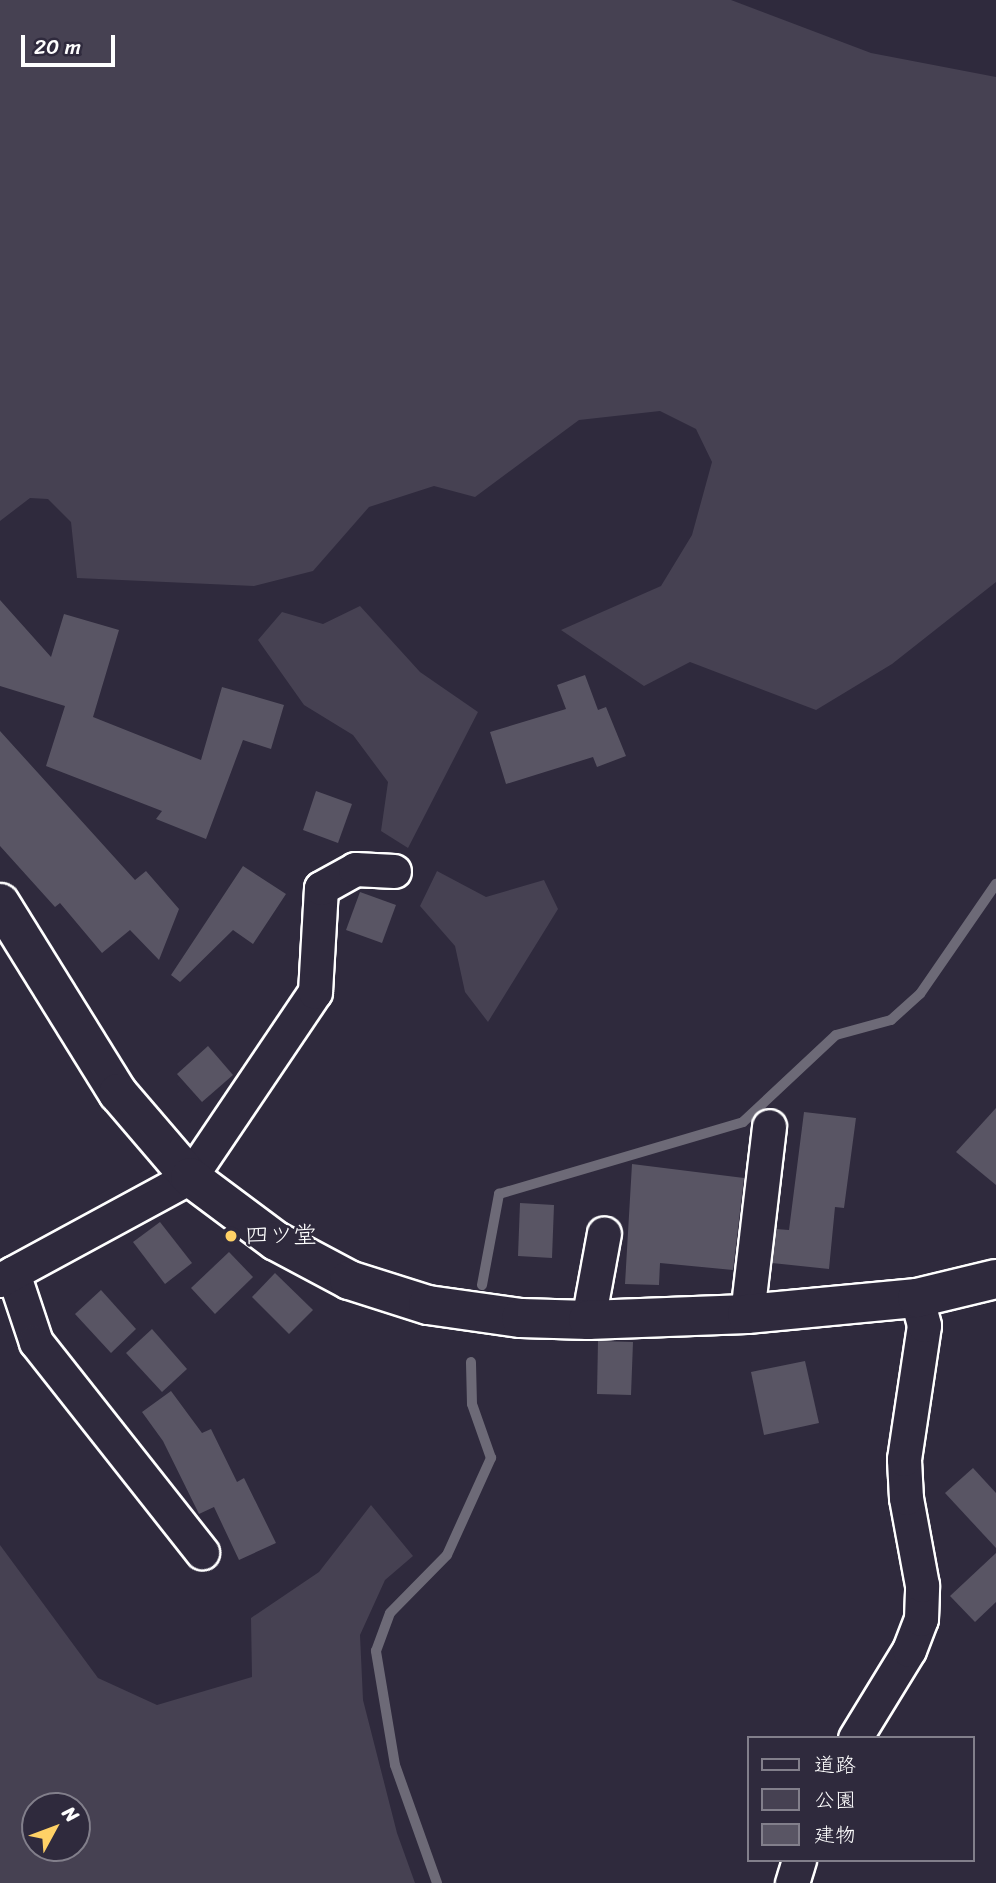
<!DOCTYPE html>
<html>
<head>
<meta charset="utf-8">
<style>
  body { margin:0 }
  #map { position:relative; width:996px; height:1883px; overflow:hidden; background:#2f2a3d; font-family:Sriracha,"Klee One",sans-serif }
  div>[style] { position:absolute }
  .green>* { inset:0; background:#464152 }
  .stream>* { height:10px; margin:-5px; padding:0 5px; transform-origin:5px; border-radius:5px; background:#6d6a77 }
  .building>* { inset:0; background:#595564 }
  .roads { filter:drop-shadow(2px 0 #fff) drop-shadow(-2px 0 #fff) drop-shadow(0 2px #fff) drop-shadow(0 -2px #fff) }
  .minor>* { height:33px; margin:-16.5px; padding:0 16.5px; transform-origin:16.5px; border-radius:16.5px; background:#2f2a3d }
  .tertiary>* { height:38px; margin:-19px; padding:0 19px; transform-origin:19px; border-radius:19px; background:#2f2a3d }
  .dots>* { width:19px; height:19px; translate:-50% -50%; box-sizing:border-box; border:4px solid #2f2a3d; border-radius:50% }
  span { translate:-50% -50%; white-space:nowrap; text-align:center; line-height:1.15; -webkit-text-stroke:5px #2f2a3d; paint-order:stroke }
  .poi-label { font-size:24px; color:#fff }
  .left { translate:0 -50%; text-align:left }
  .legend { position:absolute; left:747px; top:1736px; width:228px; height:126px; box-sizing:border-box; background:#2f2a3d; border:2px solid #827f8b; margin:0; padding:9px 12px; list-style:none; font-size:21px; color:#fff }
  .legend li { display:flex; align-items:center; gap:14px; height:35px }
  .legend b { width:35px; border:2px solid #827f8b }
  .north { position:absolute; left:21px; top:1792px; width:70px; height:70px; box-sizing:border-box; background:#2f2a3d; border:2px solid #827f8b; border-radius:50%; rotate:49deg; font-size:19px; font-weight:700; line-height:28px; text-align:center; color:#fff }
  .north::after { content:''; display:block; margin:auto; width:24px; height:32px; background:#ffd166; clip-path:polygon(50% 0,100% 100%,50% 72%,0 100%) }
  .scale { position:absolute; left:21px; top:35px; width:94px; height:32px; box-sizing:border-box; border:4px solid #fff; border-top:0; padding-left:9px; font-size:21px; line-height:24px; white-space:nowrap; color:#fff; -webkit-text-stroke:5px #2f2a3d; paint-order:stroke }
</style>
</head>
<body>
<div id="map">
  <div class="green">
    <div style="clip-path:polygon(0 0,731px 0,871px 53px,996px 77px,996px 582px,892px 664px,816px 710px,690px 662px,644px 686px,561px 630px,661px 586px,692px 535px,712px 462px,696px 429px,660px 411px,579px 420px,475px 497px,434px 486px,369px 507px,313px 571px,254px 586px,77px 578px,71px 522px,48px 499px,30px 498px,0 521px)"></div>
    <div style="clip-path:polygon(360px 606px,420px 672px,478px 712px,408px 848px,381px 831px,388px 782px,353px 735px,304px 705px,258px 640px,282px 612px,323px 624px)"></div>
    <div style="clip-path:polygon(437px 871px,486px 897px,544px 880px,558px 909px,488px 1022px,465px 992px,455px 946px,420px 906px)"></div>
    <div style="clip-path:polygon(evenodd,371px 1505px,413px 1556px,385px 1580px,360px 1635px,363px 1700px,397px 1833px,415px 1883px,0 1883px,0 1545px,98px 1678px,157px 1705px,252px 1677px,251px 1618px,319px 1572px,371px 1505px,77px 1806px,77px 1848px,35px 1848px,35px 1806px,77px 1806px)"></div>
  </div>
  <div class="stream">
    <div style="left:482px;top:1285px;width:93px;rotate:-79.4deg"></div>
    <div style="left:499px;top:1194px;width:254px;rotate:-16.4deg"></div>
    <div style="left:743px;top:1122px;width:127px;rotate:-43.1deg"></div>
    <div style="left:836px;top:1035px;width:57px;rotate:-15.3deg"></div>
    <div style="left:891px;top:1020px;width:39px;rotate:-42deg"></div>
    <div style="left:920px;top:994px;width:134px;rotate:-55.4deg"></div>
    <div style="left:437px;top:1883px;width:125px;rotate:-109.6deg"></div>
    <div style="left:395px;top:1765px;width:116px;rotate:-99.5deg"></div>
    <div style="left:376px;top:1651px;width:40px;rotate:-69.8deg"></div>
    <div style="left:390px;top:1613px;width:81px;rotate:-45.5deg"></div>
    <div style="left:447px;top:1555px;width:107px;rotate:-65.6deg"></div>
    <div style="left:491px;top:1458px;width:57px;rotate:-109.4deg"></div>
    <div style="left:472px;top:1404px;width:42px;rotate:-91.4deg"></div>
  </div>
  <div class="building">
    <div style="clip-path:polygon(0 600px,51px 657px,64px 614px,119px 630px,93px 717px,201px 760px,222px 687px,284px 705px,271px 749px,243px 740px,206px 839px,156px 819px,162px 811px,46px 766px,65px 706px,0 686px)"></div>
    <div style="clip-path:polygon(585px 675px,598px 710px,606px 707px,626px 756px,597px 767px,593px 757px,506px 784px,490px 732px,566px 709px,557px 685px)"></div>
    <div style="clip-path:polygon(0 731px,135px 880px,146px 871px,179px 909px,159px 960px,130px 930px,102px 953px,60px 903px,55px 907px,0 846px)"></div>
    <div style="clip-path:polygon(316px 791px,352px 804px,338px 843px,303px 830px)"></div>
    <div style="clip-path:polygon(243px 866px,286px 894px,253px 944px,233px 930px,180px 982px,171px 975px)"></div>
    <div style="clip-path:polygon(360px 892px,396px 905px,382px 943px,346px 930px)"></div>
    <div style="clip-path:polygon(208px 1046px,233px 1075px,202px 1102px,177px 1074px)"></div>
    <div style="clip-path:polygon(996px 1108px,996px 1185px,956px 1152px)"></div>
    <div style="clip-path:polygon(804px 1112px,856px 1118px,844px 1208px,835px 1207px,829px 1269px,772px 1263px,776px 1229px,789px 1230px)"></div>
    <div style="clip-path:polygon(632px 1164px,744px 1178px,733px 1270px,660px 1263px,659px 1285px,625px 1284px)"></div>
    <div style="clip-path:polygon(520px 1203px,554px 1205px,552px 1258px,518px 1256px)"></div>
    <div style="clip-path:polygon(160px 1222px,192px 1263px,165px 1284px,133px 1242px)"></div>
    <div style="clip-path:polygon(229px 1252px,253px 1277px,215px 1314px,191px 1288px)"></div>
    <div style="clip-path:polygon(275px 1273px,313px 1310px,289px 1334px,252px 1297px)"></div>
    <div style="clip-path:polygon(101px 1290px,136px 1329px,111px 1353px,75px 1314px)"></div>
    <div style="clip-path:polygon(152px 1329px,187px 1369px,162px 1392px,126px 1353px)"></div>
    <div style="clip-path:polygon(598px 1341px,633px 1342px,631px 1395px,597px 1394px)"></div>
    <div style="clip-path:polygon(805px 1361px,819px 1423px,764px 1435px,751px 1372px)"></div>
    <div style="clip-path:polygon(171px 1391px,202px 1433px,211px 1429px,237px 1482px,244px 1478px,276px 1543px,239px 1560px,214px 1507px,199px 1514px,163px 1441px,142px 1412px)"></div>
    <div style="clip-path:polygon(973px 1468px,996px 1493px,996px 1548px,945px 1493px)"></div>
    <div style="clip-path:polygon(996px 1553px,996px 1602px,975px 1622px,950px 1596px)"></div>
  </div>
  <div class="roads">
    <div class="minor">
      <div style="left:13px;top:1273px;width:73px;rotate:71.6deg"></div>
      <div style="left:36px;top:1342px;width:268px;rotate:51.7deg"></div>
      <div style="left:0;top:1280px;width:216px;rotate:-28.5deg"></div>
      <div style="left:190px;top:1177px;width:223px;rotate:-56deg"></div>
      <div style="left:315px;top:992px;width:104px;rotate:-86.7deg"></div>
      <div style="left:321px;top:888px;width:39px;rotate:-29deg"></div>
      <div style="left:355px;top:869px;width:39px;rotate:3deg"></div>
      <div style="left:747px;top:1314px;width:189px;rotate:-83.3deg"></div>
      <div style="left:588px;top:1320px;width:88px;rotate:-79.6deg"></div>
      <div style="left:855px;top:1738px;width:103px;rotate:-58.5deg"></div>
      <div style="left:909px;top:1650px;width:33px;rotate:-69deg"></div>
      <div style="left:921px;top:1619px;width:34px;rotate:-88deg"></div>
      <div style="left:922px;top:1585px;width:88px;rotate:-100.4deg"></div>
      <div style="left:906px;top:1498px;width:39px;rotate:-93deg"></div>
      <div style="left:904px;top:1459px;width:135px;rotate:-81.5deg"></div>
      <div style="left:924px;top:1325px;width:28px;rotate:-105deg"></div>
      <div style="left:792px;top:1883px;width:24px;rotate:-73deg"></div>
    </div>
    <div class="tertiary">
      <div style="left:0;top:903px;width:224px;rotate:58.2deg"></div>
      <div style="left:118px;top:1093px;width:111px;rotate:49.4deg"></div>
      <div style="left:190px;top:1177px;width:107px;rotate:36.7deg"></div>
      <div style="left:276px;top:1241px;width:83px;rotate:28.1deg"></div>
      <div style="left:349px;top:1280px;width:83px;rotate:17.6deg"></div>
      <div style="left:428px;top:1305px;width:94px;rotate:8deg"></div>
      <div style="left:521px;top:1318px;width:67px;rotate:1.7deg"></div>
      <div style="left:588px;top:1320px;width:159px;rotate:-2.2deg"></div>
      <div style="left:747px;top:1314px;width:171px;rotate:-5.4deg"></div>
      <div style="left:917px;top:1298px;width:81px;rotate:-13.5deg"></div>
    </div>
  </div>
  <div class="dots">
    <div style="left:231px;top:1236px;background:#ffd166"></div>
  </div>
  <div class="poi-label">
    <span class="left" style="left:245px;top:1236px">四ツ堂</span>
  </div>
  <ul class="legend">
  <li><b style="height:9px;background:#2f2a3d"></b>道路</li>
  <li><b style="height:19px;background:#464152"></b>公園</li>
  <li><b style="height:19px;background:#595564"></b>建物</li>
  </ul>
  <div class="north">N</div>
  <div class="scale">20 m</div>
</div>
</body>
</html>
